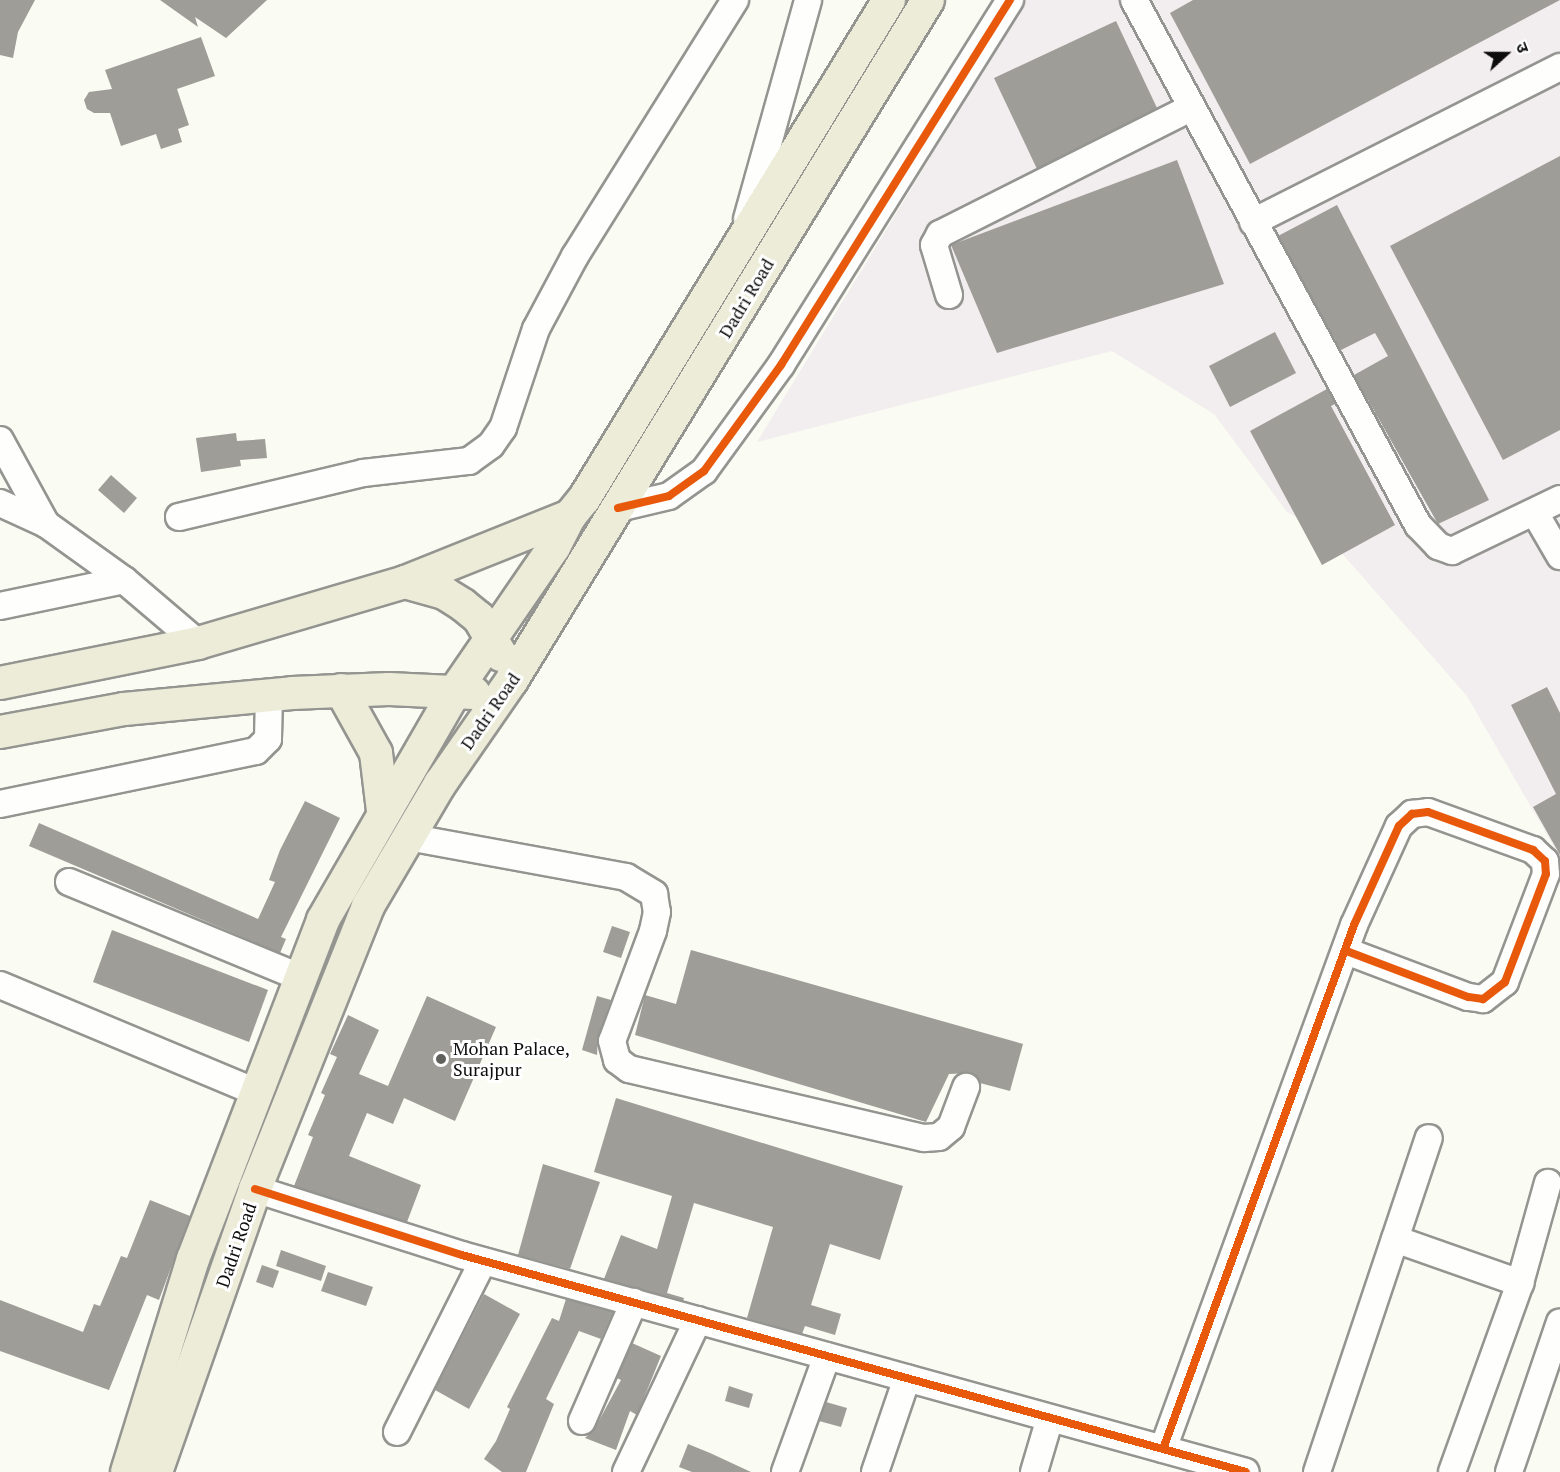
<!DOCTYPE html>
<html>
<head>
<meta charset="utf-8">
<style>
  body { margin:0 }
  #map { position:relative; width:1560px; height:1472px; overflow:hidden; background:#fafbf2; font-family:"PT Serif","Noto Sans Devanagari",serif }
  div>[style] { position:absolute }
  .industrial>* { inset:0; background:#f2edee }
  .building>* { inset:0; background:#9e9d98 }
  .roads { filter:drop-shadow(2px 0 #949490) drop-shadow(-2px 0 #949490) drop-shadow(0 2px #949490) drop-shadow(0 -2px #949490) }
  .minor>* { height:26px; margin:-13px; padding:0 13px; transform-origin:13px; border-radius:13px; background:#fefefd }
  .major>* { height:32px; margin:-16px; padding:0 16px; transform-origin:16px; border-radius:16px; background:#ececd9 }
  .cycleway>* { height:8px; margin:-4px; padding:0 4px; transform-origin:4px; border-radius:4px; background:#e8590c }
  .dots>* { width:16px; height:16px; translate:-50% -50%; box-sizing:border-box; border:3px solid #fff; border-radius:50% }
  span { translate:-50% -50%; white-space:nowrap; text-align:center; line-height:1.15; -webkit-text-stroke:6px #fff; paint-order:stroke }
  .street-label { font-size:18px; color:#0d0d0d }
  .poi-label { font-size:18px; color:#0d0d0d }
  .left { translate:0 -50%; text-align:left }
  .north { position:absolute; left:1476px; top:24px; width:60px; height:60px; -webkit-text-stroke:4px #fff; paint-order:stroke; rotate:69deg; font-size:16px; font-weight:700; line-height:24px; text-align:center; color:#0d0d0d }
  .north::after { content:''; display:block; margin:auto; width:21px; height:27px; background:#0d0d0d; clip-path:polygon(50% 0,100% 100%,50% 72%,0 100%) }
</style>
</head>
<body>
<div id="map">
  <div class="industrial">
    <div style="clip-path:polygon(1026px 0,1560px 0,1560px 857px,1467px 696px,1325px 534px,1287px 512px,1214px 414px,1112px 351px,757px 442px)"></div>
  </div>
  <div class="building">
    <div style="clip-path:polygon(0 0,35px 0,18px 32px,13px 58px,0 55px)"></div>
    <div style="clip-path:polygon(160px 0,267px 0,226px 38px,195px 17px,198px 27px)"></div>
    <div style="clip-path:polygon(1193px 0,1560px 0,1250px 164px,1170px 13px)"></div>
    <div style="clip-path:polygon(1116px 21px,1157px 108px,1037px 169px,994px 78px)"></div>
    <div style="clip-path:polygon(201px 37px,215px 76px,177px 89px,189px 125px,178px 129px,182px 142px,161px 149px,156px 134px,121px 146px,110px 113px,94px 113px,87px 109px,84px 100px,89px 92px,112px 89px,105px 70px)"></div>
    <div style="clip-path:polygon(1560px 156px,1560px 430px,1503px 460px,1390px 246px)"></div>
    <div style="clip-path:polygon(1177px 160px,1224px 284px,997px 353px,951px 245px)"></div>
    <div style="clip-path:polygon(1337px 205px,1489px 500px,1438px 524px,1354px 375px,1388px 356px,1375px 333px,1341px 350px,1278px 236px)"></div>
    <div style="clip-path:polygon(1275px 332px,1296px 373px,1230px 407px,1209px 366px)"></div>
    <div style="clip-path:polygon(1327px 389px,1335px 404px,1331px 406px,1395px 525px,1322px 565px,1250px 431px)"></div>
    <div style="clip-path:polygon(236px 433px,237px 441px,265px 439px,267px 458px,240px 460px,241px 466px,201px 472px,196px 438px)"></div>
    <div style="clip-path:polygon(111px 475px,137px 498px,124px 513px,98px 490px)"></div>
    <div style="clip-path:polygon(1547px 687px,1560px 713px,1560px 855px,1533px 807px,1556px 794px,1511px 705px)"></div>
    <div style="clip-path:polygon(305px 801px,340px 818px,281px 937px,286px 939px,280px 953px,29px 846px,39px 823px,258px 919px,275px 882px,269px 880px,280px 850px)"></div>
    <div style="clip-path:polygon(612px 926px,630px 932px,621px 958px,603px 952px)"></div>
    <div style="clip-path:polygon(112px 930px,268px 990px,249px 1042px,93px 982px)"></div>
    <div style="clip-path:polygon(691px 950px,1023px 1044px,1010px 1091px,980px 1083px,971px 1073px,949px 1074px,926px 1122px,635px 1035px,645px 995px,676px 1004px)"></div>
    <div style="clip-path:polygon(427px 996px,496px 1027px,455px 1121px,404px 1098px,393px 1124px,367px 1113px,349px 1156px,421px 1185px,407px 1222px,294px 1186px,313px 1137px,308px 1135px,325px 1095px,321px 1093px,337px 1057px,330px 1054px,348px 1015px,379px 1030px,359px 1074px,388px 1086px)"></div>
    <div style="clip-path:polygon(597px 996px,611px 1000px,598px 1036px,597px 1055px,582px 1050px)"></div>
    <div style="clip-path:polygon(616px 1098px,903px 1186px,880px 1260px,830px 1244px,811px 1305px,841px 1314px,835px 1335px,805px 1326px,802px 1334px,747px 1318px,773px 1227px,694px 1203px,667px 1293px,684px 1298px,683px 1301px,604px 1279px,621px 1235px,657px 1249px,672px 1196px,594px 1172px)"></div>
    <div style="clip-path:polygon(543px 1164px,600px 1182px,570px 1269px,518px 1255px)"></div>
    <div style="clip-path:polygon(150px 1200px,190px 1216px,159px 1300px,147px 1295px,109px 1390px,0 1351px,0 1300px,83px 1332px,94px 1304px,100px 1306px,121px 1256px,127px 1258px)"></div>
    <div style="clip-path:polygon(281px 1250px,326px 1266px,321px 1281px,276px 1266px)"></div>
    <div style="clip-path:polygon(262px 1265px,279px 1271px,273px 1288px,256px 1282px)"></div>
    <div style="clip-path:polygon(328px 1272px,373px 1287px,366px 1306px,321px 1291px)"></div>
    <div style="clip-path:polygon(484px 1294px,520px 1314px,469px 1409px,435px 1390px)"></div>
    <div style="clip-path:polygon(566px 1299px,613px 1312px,601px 1339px,579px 1331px,546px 1399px,554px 1404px,526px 1472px,502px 1472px,484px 1459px,496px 1441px,510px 1409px,507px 1407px,552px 1318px,559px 1321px)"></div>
    <div style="clip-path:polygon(632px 1343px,661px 1356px,637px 1415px,630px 1411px,616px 1450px,585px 1438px,595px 1428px,621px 1380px,617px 1378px)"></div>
    <div style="clip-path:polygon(729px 1386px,753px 1394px,749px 1408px,725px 1401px)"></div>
    <div style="clip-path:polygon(826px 1402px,847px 1408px,841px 1427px,819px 1421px)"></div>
    <div style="clip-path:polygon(688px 1444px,710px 1453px,751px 1472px,692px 1472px,679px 1467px)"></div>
  </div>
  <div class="roads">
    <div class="minor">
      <div style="left:1134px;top:0;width:597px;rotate:61.59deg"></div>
      <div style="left:1418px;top:525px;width:29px;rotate:46deg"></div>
      <div style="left:1438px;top:546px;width:15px;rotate:20deg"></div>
      <div style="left:1452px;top:551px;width:120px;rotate:-25.7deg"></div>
      <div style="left:747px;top:219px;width:227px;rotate:-74.4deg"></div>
      <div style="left:1253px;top:222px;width:344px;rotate:-26.8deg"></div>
      <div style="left:949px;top:295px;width:52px;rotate:-106.7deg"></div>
      <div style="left:934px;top:245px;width:13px;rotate:-61deg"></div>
      <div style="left:940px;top:234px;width:281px;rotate:-26.7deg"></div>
      <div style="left:0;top:440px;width:96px;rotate:61.3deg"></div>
      <div style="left:0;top:503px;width:51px;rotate:24.5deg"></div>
      <div style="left:46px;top:524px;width:96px;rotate:35.7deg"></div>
      <div style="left:124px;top:580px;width:97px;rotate:40.4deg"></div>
      <div style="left:618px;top:508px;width:52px;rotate:-13.2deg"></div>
      <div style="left:669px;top:496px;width:43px;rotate:-35.5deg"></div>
      <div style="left:704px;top:471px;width:131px;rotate:-54deg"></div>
      <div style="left:781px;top:365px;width:431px;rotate:-57.9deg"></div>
      <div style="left:1535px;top:513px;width:50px;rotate:59.8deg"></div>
      <div style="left:179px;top:517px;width:189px;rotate:-13.4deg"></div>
      <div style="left:363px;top:473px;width:107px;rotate:-6.5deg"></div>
      <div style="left:469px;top:461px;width:27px;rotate:-36deg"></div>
      <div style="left:491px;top:445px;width:21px;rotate:-55deg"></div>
      <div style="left:503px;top:428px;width:104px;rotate:-71.6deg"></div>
      <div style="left:536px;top:329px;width:83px;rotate:-61.9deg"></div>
      <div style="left:575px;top:256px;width:302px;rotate:-58deg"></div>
      <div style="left:0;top:606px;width:127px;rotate:-11.8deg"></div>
      <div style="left:0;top:804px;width:261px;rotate:-11.7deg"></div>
      <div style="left:256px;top:751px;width:17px;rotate:-45deg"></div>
      <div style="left:268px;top:739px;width:43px;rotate:-88.7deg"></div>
      <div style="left:408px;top:837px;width:222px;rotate:10.4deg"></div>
      <div style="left:626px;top:877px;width:33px;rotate:31deg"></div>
      <div style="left:654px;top:894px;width:18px;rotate:81deg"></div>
      <div style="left:657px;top:912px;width:19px;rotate:102deg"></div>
      <div style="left:653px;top:931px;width:117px;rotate:110.4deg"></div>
      <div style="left:612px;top:1041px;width:20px;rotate:75deg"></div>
      <div style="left:617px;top:1060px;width:15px;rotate:37deg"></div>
      <div style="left:629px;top:1069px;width:303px;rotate:13.2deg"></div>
      <div style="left:924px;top:1138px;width:15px;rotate:-4deg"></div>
      <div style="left:939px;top:1137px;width:16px;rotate:-40deg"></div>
      <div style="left:951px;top:1127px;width:43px;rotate:-69.4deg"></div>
      <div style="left:69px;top:882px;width:250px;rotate:22.4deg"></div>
      <div style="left:0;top:985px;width:280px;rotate:22.7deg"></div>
      <div style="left:255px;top:1189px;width:217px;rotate:17.7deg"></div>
      <div style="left:462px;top:1255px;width:813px;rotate:15.47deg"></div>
      <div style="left:1395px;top:1239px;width:133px;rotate:19.4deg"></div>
      <div style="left:582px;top:1421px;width:130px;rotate:-66.4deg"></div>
      <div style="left:397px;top:1432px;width:191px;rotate:-63.3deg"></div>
      <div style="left:1163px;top:1449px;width:558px;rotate:-69.97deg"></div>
      <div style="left:1354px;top:925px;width:109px;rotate:-65.6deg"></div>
      <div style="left:1399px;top:826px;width:18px;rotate:-43deg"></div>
      <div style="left:1412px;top:814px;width:16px;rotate:-7deg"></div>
      <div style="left:1428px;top:812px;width:112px;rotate:19.9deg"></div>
      <div style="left:1533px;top:850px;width:16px;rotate:43deg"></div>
      <div style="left:1545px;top:861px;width:13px;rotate:86deg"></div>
      <div style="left:1546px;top:874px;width:116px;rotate:110.8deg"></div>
      <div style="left:1505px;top:982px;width:28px;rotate:142deg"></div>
      <div style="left:1483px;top:999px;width:15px;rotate:-172deg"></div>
      <div style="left:1468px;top:997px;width:130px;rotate:-159.3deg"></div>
      <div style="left:626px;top:1472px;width:168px;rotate:-64.7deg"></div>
      <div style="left:785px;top:1472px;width:123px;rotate:-70.1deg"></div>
      <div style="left:875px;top:1472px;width:99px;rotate:-71.2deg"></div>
      <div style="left:1034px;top:1472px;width:56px;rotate:-73.5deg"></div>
      <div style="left:1317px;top:1472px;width:352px;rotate:-71.5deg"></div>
      <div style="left:1452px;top:1472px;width:201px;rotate:-70.2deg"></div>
      <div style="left:1520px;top:1283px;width:104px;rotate:-74.4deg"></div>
      <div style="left:1509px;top:1472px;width:158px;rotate:-71.2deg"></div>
    </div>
    <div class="major">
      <div style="left:405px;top:582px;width:41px;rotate:15.8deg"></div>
      <div style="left:444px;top:593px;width:22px;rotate:32deg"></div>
      <div style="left:463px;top:605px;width:21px;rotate:39deg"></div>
      <div style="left:479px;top:618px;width:43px;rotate:59.3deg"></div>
      <div style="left:0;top:683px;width:202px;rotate:-11.4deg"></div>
      <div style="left:198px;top:643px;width:216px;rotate:-16.4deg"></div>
      <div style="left:405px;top:582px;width:178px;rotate:-21.8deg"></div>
      <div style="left:570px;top:516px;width:22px;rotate:-51deg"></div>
      <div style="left:584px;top:499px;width:585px;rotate:-58.57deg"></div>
      <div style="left:341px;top:690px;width:72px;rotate:60.9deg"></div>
      <div style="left:376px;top:753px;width:58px;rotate:83.1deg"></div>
      <div style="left:0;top:732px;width:126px;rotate:-10.5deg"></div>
      <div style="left:124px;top:709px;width:169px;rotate:-5.4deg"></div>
      <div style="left:292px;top:693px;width:97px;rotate:-2.4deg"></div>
      <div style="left:389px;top:689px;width:85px;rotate:2.7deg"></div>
      <div style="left:127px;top:1472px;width:223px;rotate:-72.8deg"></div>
      <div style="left:193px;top:1259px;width:363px;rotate:-69deg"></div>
      <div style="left:323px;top:920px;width:264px;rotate:-60deg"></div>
      <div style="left:455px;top:691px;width:175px;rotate:-55.5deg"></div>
      <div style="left:554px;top:547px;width:35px;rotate:-63deg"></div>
      <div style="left:156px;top:1472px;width:300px;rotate:-70.7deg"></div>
      <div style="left:255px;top:1189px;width:305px;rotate:-68.2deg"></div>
      <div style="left:368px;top:906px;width:142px;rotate:-59.5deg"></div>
      <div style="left:440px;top:784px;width:126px;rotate:-55.3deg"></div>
      <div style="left:512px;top:680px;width:797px;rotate:-58.54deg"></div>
    </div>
  </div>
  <div class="cycleway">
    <div style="left:618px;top:508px;width:52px;rotate:-13.2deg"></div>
    <div style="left:669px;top:496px;width:43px;rotate:-35.5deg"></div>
    <div style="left:704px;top:471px;width:131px;rotate:-54deg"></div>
    <div style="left:781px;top:365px;width:431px;rotate:-57.9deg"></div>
    <div style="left:255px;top:1189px;width:217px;rotate:17.7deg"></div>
    <div style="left:462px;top:1255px;width:813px;rotate:15.47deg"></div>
    <div style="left:1163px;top:1449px;width:558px;rotate:-69.97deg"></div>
    <div style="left:1354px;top:925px;width:109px;rotate:-65.6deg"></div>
    <div style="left:1399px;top:826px;width:18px;rotate:-43deg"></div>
    <div style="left:1412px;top:814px;width:16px;rotate:-7deg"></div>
    <div style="left:1428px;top:812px;width:112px;rotate:19.9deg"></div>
    <div style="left:1533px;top:850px;width:16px;rotate:43deg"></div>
    <div style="left:1545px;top:861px;width:13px;rotate:86deg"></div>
    <div style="left:1546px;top:874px;width:116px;rotate:110.8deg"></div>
    <div style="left:1505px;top:982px;width:28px;rotate:142deg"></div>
    <div style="left:1483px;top:999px;width:15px;rotate:-172deg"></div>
    <div style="left:1468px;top:997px;width:130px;rotate:-159.3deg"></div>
  </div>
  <div class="dots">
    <div style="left:441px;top:1059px;background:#60605d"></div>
  </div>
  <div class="street-label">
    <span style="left:746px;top:298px;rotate:-59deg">Dadri Road</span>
    <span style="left:490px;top:711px;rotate:-55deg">Dadri Road</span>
    <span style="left:236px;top:1245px;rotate:-71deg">Dadri Road</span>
  </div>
  <div class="poi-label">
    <span class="left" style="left:453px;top:1059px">Mohan Palace,<br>Surajpur</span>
  </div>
  <div class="north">उ</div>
</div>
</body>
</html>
